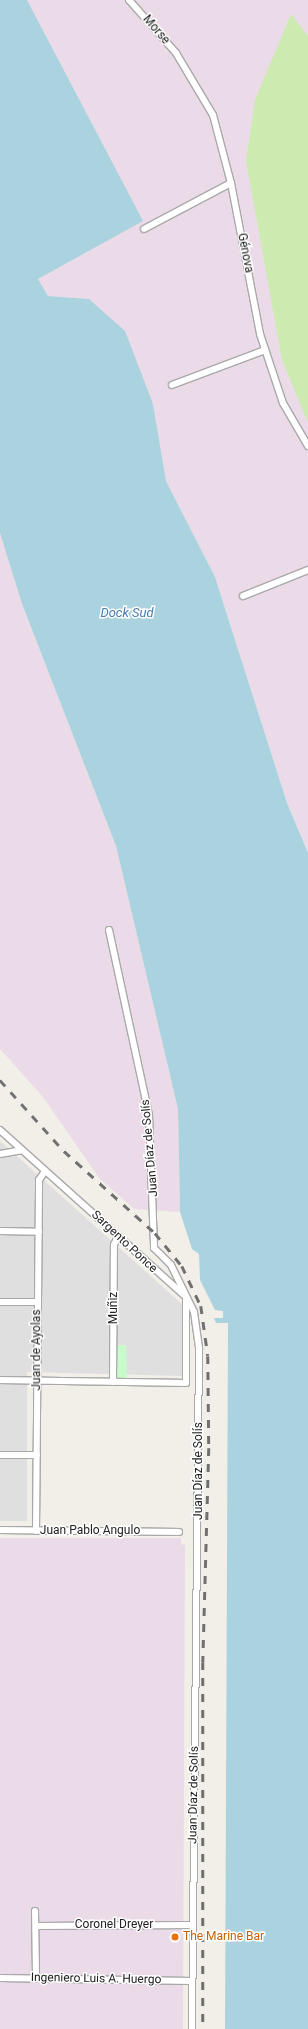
<!DOCTYPE html>
<html>
<head>
<meta charset="utf-8">
<style>
  body { margin:0 }
  #map { position:relative; width:308px; height:2029px; overflow:hidden; background:#f2efe9; font-family:Roboto,sans-serif }
  div>[style] { position:absolute }
  .residential>* { inset:0; background:#e0dfdf }
  .industrial>* { inset:0; background:#ebdbe8 }
  .grass>* { inset:0; background:#cdebb0 }
  .park>* { inset:0; background:#c8facc }
  .water>* { inset:0; background:#aad3df }
  .roads { filter:drop-shadow(1px 0 #a9a9a9) drop-shadow(-1px 0 #a9a9a9) drop-shadow(0 1px #a9a9a9) drop-shadow(0 -1px #a9a9a9) }
  .minor>* { height:6px; margin:-3px; padding:0 3px; transform-origin:3px; border-radius:3px; background:#fff }
  .rail>* { height:2.5px; margin-top:-1.25px; transform-origin:0; background:repeating-linear-gradient(90deg,#707070 0 8px,transparent 0 16px) }
  .dots>* { width:11px; height:11px; translate:-50% -50%; box-sizing:border-box; border:2px solid #fff; border-radius:50% }
  span { translate:-50% -50%; white-space:nowrap; text-align:center; line-height:1.15; -webkit-text-stroke:3px #fff; paint-order:stroke }
  .street-label { font-size:12px; color:#222 }
  .food-label { font-size:12px; color:#c56008 }
  .left { translate:0 -50%; text-align:left }
  .water-label { font-size:13px; color:#4a7aab; font-style:italic }
</style>
</head>
<body>
<div id="map">
  <div class="residential">
    <div style="clip-path:polygon(0 1141px,183px 1305px,183px 1376px,27px 1372px,27px 1521px,0 1521px)"></div>
  </div>
  <div class="industrial">
    <div style="clip-path:polygon(27px 0,308px 0,308px 853px,287px 803px,215px 577px,166px 481px,153px 404px,89px 299px,48px 296px,38px 279px,142px 221px)"></div>
    <div style="clip-path:polygon(0 533px,22px 604px,116px 846px,178px 1109px,180px 1212px,134px 1209px,99px 1178px,43px 1097px,0 1049px)"></div>
    <div style="clip-path:polygon(0 1538px,181px 1538px,181px 1544px,185px 1545px,183px 2029px,0 2029px)"></div>
  </div>
  <div class="grass">
    <div style="clip-path:polygon(291px 14px,308px 36px,308px 423px,282px 360px,246px 161px,255px 100px)"></div>
  </div>
  <div class="park">
    <div style="clip-path:polygon(113px 1345px,126px 1345px,127px 1382px,113px 1382px)"></div>
  </div>
  <div class="water">
    <div style="clip-path:polygon(0 0,27px 0,143px 221px,38px 279px,48px 296px,89px 299px,125px 331px,153px 404px,166px 481px,215px 577px,287px 803px,308px 853px,308px 2029px,225px 2029px,228px 1323px,216px 1323px,214px 1318px,223px 1318px,223px 1311px,215px 1310px,200px 1280px,199px 1254px,192px 1249px,180px 1212px,178px 1109px,116px 846px,22px 604px,0 533px)"></div>
  </div>
  <div class="roads">
    <div class="minor">
      <div style="left:129px;top:0;width:71px;rotate:48.4deg"></div>
      <div style="left:176px;top:53px;width:72px;rotate:59.2deg"></div>
      <div style="left:213px;top:115px;width:70px;rotate:75.2deg"></div>
      <div style="left:231px;top:183px;width:154px;rotate:79.1deg"></div>
      <div style="left:260px;top:334px;width:73px;rotate:71.6deg"></div>
      <div style="left:283px;top:403px;width:50px;rotate:59.8deg"></div>
      <div style="left:144px;top:229px;width:98px;rotate:-27.9deg"></div>
      <div style="left:172px;top:385px;width:99px;rotate:-20.6deg"></div>
      <div style="left:243px;top:596px;width:70px;rotate:-21.8deg"></div>
      <div style="left:109px;top:930px;width:189px;rotate:77.8deg"></div>
      <div style="left:149px;top:1115px;width:133px;rotate:87.8deg"></div>
      <div style="left:154px;top:1248px;width:24px;rotate:45deg"></div>
      <div style="left:171px;top:1265px;width:52px;rotate:63.9deg"></div>
      <div style="left:194px;top:1312px;width:37px;rotate:82deg"></div>
      <div style="left:199px;top:1349px;width:680px;rotate:90.59deg"></div>
      <div style="left:0;top:1130px;width:250px;rotate:41.9deg"></div>
      <div style="left:0;top:1154px;width:22px;rotate:-10deg"></div>
      <div style="left:0;top:1231px;width:39px;rotate:1deg"></div>
      <div style="left:0;top:1302px;width:37px"></div>
      <div style="left:0;top:1380px;width:186px;rotate:0.9deg"></div>
      <div style="left:186px;top:1383px;width:85px;rotate:-90deg"></div>
      <div style="left:113px;top:1382px;width:137px;rotate:-89.6deg"></div>
      <div style="left:114px;top:1245px;width:10px;rotate:-66deg"></div>
      <div style="left:0;top:1455px;width:37px"></div>
      <div style="left:0;top:1530px;width:179px;rotate:0.6deg"></div>
      <div style="left:36px;top:1531px;width:351px;rotate:-89.5deg"></div>
      <div style="left:39px;top:1180px;width:11px;rotate:-56deg"></div>
      <div style="left:35px;top:1911px;width:66px;rotate:89.1deg"></div>
      <div style="left:36px;top:1926px;width:156px;rotate:-0.4deg"></div>
      <div style="left:0;top:1978px;width:192px;rotate:0.9deg"></div>
    </div>
  </div>
  <div class="rail">
    <div style="left:0;top:1080px;width:96px;rotate:48deg"></div>
    <div style="left:64px;top:1151px;width:122px;rotate:42deg"></div>
    <div style="left:155px;top:1233px;width:43px;rotate:50.7deg"></div>
    <div style="left:182px;top:1266px;width:44px;rotate:64.6deg"></div>
    <div style="left:201px;top:1306px;width:50px;rotate:82deg"></div>
    <div style="left:208px;top:1356px;width:92px;rotate:89.4deg"></div>
    <div style="left:209px;top:1448px;width:214px;rotate:91.6deg"></div>
    <div style="left:203px;top:1662px;width:367px;rotate:90deg"></div>
  </div>
  <div class="dots">
    <div style="left:175px;top:1937px;background:#e8710a"></div>
  </div>
  <div class="street-label">
    <span style="left:156px;top:30px;rotate:49deg">Morse</span>
    <span style="left:245px;top:253px;rotate:79deg">Génova</span>
    <span style="left:150px;top:1148px;rotate:-95deg">Juan Díaz de Solís</span>
    <span style="left:124px;top:1242px;rotate:43deg">Sargento Ponce</span>
    <span style="left:114px;top:1308px;rotate:-90deg">Muñiz</span>
    <span style="left:37px;top:1350px;rotate:-90deg">Juan de Ayolas</span>
    <span style="left:199px;top:1471px;rotate:-90deg">Juan Díaz de Solís</span>
    <span style="left:90px;top:1531px">Juan Pablo Angulo</span>
    <span style="left:194px;top:1795px;rotate:-89deg">Juan Díaz de Solís</span>
    <span style="left:114px;top:1925px">Coronel Dreyer</span>
    <span style="left:96px;top:1979px;rotate:1deg">Ingeniero Luis A. Huergo</span>
  </div>
  <div class="food-label">
    <span class="left" style="left:183px;top:1937px">The Marine Bar</span>
  </div>
  <div class="water-label">
    <span style="left:127px;top:613px">Dock Sud</span>
  </div>
</div>
</body>
</html>
